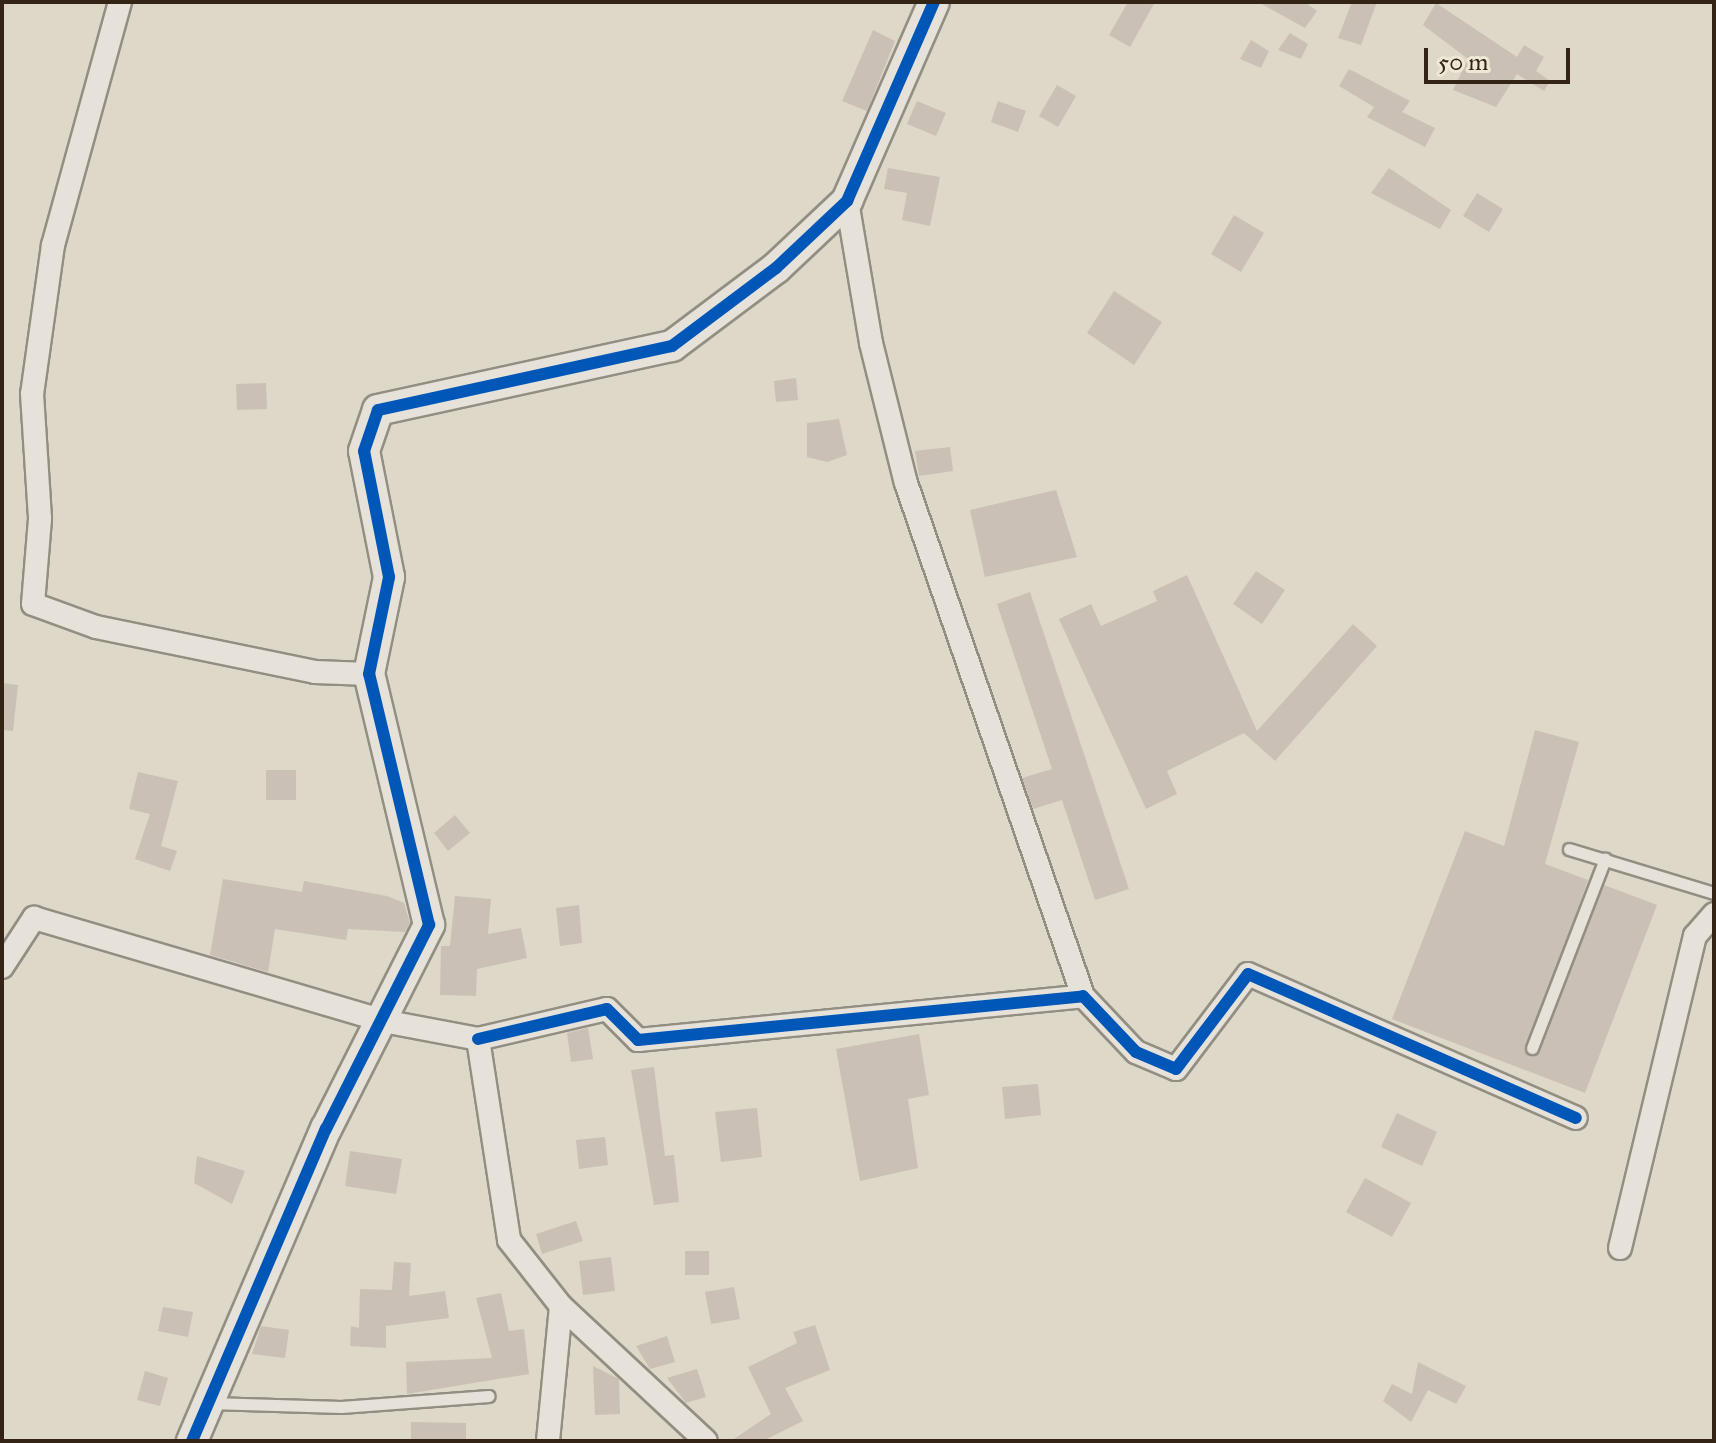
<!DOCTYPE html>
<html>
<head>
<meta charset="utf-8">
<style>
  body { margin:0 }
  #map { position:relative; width:1716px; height:1443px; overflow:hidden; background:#ddd8c7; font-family:"IM FELL Great Primer",serif }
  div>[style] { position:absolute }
  .building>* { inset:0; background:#cbc0b5 }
  .roads { filter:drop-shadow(2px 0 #938e82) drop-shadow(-2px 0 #938e82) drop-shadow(0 2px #938e82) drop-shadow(0 -2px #938e82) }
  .lane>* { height:11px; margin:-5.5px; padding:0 5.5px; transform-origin:5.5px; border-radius:5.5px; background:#e6e2da }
  .street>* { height:22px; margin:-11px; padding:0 11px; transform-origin:11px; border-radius:11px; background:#e6e2da }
  .secondary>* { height:30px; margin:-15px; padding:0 15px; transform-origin:15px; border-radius:15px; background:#e6e2da }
  .cycleway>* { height:12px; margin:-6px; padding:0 6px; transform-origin:6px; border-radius:6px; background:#0057b8 }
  span { translate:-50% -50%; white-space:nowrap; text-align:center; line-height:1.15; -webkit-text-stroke:6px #efe8d5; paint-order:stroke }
  .frame { position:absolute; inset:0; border:4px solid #342416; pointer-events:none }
  .scale { position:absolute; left:1424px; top:48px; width:146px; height:36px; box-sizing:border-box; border:4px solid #342416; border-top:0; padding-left:10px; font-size:24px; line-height:28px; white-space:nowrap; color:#342416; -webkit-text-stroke:6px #efe8d5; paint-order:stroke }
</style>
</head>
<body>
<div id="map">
  <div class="building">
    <div style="clip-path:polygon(1128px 2px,1155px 2px,1130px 47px,1109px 35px)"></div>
    <div style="clip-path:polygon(1258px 2px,1305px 2px,1317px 11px,1305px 28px)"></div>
    <div style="clip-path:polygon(1352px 2px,1377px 2px,1361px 45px,1338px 38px)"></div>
    <div style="clip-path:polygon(1436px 3px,1517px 57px,1524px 45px,1544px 57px,1536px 71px,1550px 81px,1544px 91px,1517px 74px,1496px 107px,1453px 90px,1468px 59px,1423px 25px)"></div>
    <div style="clip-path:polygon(873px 30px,895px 41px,867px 111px,842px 101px)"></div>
    <div style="clip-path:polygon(1290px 33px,1308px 44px,1301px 59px,1278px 50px)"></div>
    <div style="clip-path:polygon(1251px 40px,1269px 51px,1261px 68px,1240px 59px)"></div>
    <div style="clip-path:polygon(1349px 69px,1410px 101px,1402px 112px,1435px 128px,1425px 147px,1367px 117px,1374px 107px,1339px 86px)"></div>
    <div style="clip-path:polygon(1057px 85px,1076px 96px,1058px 127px,1039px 116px)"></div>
    <div style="clip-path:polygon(917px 101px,946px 113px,936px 136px,907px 124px)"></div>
    <div style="clip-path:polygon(998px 101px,1026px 111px,1018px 132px,991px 122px)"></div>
    <div style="clip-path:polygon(888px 168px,940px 177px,930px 226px,902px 220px,907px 193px,884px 189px)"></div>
    <div style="clip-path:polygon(1389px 168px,1451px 210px,1440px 229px,1371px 193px)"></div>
    <div style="clip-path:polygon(1477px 193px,1503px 209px,1489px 232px,1463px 216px)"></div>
    <div style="clip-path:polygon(1234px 215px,1264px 233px,1241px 272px,1211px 254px)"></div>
    <div style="clip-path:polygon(1114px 291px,1162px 322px,1134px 365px,1087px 333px)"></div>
    <div style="clip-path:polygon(796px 378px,798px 400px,776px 402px,774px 381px)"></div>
    <div style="clip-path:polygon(266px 383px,267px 409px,237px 410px,236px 384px)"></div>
    <div style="clip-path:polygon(839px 419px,847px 455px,827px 462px,807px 457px,807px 423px)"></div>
    <div style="clip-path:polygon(950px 447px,953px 471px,919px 476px,915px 451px)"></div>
    <div style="clip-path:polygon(1056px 490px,1077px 557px,985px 577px,970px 510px)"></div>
    <div style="clip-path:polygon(1256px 571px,1285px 590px,1262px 624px,1233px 604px)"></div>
    <div style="clip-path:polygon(1187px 575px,1257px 731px,1353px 624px,1377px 646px,1275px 761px,1244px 733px,1167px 771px,1177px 794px,1146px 809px,1059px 619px,1091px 604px,1101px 626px,1157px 601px,1153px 591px)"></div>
    <div style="clip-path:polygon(1030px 592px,1129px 889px,1095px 900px,1062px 800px,1033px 809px,1022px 778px,1052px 769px,997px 604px)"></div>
    <div style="clip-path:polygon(2px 683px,18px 685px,13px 731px,2px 730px)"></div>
    <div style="clip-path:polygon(1535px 730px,1579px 742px,1545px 864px,1588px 880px,1526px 1054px,1540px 1051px,1604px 885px,1657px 905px,1585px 1093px,1392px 1019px,1465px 831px,1504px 846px)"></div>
    <div style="clip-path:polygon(266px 770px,296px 770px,296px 800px,266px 800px)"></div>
    <div style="clip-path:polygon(138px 772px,178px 781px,161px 846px,177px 851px,170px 871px,135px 859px,150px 814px,129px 809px)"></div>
    <div style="clip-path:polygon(455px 815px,470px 833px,448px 851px,434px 833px)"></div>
    <div style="clip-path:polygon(223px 879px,302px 892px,304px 881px,387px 896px,404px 903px,410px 923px,405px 932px,348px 929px,346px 940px,275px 929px,268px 972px,210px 955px)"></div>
    <div style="clip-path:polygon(455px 896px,491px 899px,488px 934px,521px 928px,527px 958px,477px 969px,476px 996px,440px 995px,441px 946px,450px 946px)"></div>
    <div style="clip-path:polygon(579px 905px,582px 943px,560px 946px,556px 908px)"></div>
    <div style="clip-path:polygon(588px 1028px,593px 1059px,571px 1062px,567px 1033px)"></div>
    <div style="clip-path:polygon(919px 1034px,929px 1095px,908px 1099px,918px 1168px,860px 1181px,836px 1049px)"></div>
    <div style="clip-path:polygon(654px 1067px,665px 1156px,674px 1155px,679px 1202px,654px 1205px,631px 1070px)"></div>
    <div style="clip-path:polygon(1038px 1084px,1041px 1115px,1005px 1119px,1002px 1087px)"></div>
    <div style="clip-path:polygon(757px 1108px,762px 1157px,721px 1162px,715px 1112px)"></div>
    <div style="clip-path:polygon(1397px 1113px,1437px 1132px,1422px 1166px,1381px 1147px)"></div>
    <div style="clip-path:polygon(605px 1137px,608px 1165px,579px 1169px,576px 1140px)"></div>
    <div style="clip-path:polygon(350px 1151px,402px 1159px,396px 1194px,345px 1186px)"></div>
    <div style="clip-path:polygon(197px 1156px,245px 1171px,232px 1204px,194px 1183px)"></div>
    <div style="clip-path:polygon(1365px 1178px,1411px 1203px,1392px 1237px,1346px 1212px)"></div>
    <div style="clip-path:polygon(576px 1221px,583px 1241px,542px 1254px,536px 1234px)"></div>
    <div style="clip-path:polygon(685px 1251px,709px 1251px,709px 1275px,685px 1275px)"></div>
    <div style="clip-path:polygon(611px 1257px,615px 1291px,583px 1295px,579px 1261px)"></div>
    <div style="clip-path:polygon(394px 1262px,411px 1263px,409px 1296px,445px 1291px,449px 1318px,386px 1326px,386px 1348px,350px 1346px,351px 1326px,359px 1328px,360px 1289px,392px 1290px)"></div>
    <div style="clip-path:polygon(734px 1287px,740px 1319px,711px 1324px,705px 1292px)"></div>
    <div style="clip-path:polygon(501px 1293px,509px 1331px,524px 1329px,529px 1374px,407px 1394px,406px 1362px,492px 1358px,476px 1298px)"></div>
    <div style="clip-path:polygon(163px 1307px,193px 1312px,188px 1337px,158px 1331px)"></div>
    <div style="clip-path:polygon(815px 1325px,830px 1370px,785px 1388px,803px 1421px,763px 1441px,731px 1441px,771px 1414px,748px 1367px,797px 1343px,793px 1332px)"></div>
    <div style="clip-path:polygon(261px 1326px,289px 1330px,285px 1358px,252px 1354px)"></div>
    <div style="clip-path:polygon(667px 1336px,675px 1362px,650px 1369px,636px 1346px)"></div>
    <div style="clip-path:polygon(1418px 1362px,1466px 1386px,1456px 1404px,1428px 1390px,1411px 1422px,1383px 1401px,1392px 1384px,1412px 1394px)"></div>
    <div style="clip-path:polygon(593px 1366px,619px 1379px,620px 1414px,595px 1415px)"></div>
    <div style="clip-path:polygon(697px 1369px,706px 1397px,686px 1403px,667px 1378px)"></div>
    <div style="clip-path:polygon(145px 1371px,168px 1378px,160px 1406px,137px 1400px)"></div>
    <div style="clip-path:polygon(411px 1422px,466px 1423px,466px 1441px,411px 1441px)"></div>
  </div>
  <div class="roads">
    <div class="lane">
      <div style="left:1569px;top:849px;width:152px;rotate:16.9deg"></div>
      <div style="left:1532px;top:1048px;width:203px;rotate:-68.9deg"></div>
      <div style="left:210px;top:1403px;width:131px;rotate:1.7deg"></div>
      <div style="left:341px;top:1407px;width:148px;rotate:-4.3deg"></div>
    </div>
    <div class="street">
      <div style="left:120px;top:2px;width:252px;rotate:105.4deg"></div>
      <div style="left:53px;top:245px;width:150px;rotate:98deg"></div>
      <div style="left:32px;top:394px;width:125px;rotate:86.3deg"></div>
      <div style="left:40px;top:519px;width:85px;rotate:94.7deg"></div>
      <div style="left:33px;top:604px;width:67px;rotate:20.1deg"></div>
      <div style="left:96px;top:627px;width:224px;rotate:11.6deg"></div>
      <div style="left:315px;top:672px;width:54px;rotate:2.1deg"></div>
      <div style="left:847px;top:201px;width:144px;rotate:80.4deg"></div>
      <div style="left:871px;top:343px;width:144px;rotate:76deg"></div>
      <div style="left:906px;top:483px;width:543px;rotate:70.96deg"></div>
      <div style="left:2px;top:967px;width:59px;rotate:-56.9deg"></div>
      <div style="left:34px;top:918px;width:364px;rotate:16.4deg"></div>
      <div style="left:383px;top:1021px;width:97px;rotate:10.7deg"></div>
      <div style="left:478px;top:1039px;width:203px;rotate:81.2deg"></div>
      <div style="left:509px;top:1240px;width:84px;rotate:51.8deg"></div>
      <div style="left:561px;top:1306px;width:136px;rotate:95.5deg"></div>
      <div style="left:478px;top:1039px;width:132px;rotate:-13.1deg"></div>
      <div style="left:607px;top:1009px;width:44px;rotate:45deg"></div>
      <div style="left:638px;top:1040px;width:447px;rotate:-5.6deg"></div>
      <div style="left:1083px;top:996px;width:77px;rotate:46.6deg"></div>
      <div style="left:1136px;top:1052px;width:43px;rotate:23deg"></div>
      <div style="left:1176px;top:1069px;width:119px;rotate:-52.8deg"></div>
      <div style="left:1248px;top:974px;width:358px;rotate:23.7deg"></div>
      <div style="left:1620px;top:1248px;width:321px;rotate:-76.5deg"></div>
      <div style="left:1695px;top:936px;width:29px;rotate:-49deg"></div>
      <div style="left:561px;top:1306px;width:198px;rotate:43deg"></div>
    </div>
    <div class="secondary">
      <div style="left:192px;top:1441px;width:340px;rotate:-66.8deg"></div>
      <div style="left:326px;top:1129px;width:229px;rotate:-63.2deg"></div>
      <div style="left:429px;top:925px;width:258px;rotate:-103.4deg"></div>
      <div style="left:369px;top:674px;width:99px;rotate:-78.3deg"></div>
      <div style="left:389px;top:577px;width:128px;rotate:-101.2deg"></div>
      <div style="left:364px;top:451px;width:43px;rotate:-71.1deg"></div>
      <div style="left:378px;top:410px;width:301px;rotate:-12.3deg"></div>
      <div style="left:672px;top:346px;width:130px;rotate:-36.9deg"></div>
      <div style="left:776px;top:268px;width:98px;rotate:-43.3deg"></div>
      <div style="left:847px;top:201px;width:217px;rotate:-66.4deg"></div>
    </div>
  </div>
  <div class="cycleway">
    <div style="left:478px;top:1039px;width:132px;rotate:-13.1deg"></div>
    <div style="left:607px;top:1009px;width:44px;rotate:45deg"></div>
    <div style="left:638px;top:1040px;width:447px;rotate:-5.6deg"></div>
    <div style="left:1083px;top:996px;width:77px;rotate:46.6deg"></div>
    <div style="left:1136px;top:1052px;width:43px;rotate:23deg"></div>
    <div style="left:1176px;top:1069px;width:119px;rotate:-52.8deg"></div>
    <div style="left:1248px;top:974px;width:358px;rotate:23.7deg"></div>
    <div style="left:192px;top:1441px;width:340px;rotate:-66.8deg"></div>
    <div style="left:326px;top:1129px;width:229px;rotate:-63.2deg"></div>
    <div style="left:429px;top:925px;width:258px;rotate:-103.4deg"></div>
    <div style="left:369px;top:674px;width:99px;rotate:-78.3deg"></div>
    <div style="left:389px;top:577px;width:128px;rotate:-101.2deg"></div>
    <div style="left:364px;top:451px;width:43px;rotate:-71.1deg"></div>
    <div style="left:378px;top:410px;width:301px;rotate:-12.3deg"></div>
    <div style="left:672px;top:346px;width:130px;rotate:-36.9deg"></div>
    <div style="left:776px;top:268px;width:98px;rotate:-43.3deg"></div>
    <div style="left:847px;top:201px;width:217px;rotate:-66.4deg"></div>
  </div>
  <div class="frame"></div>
  <div class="scale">50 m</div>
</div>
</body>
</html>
